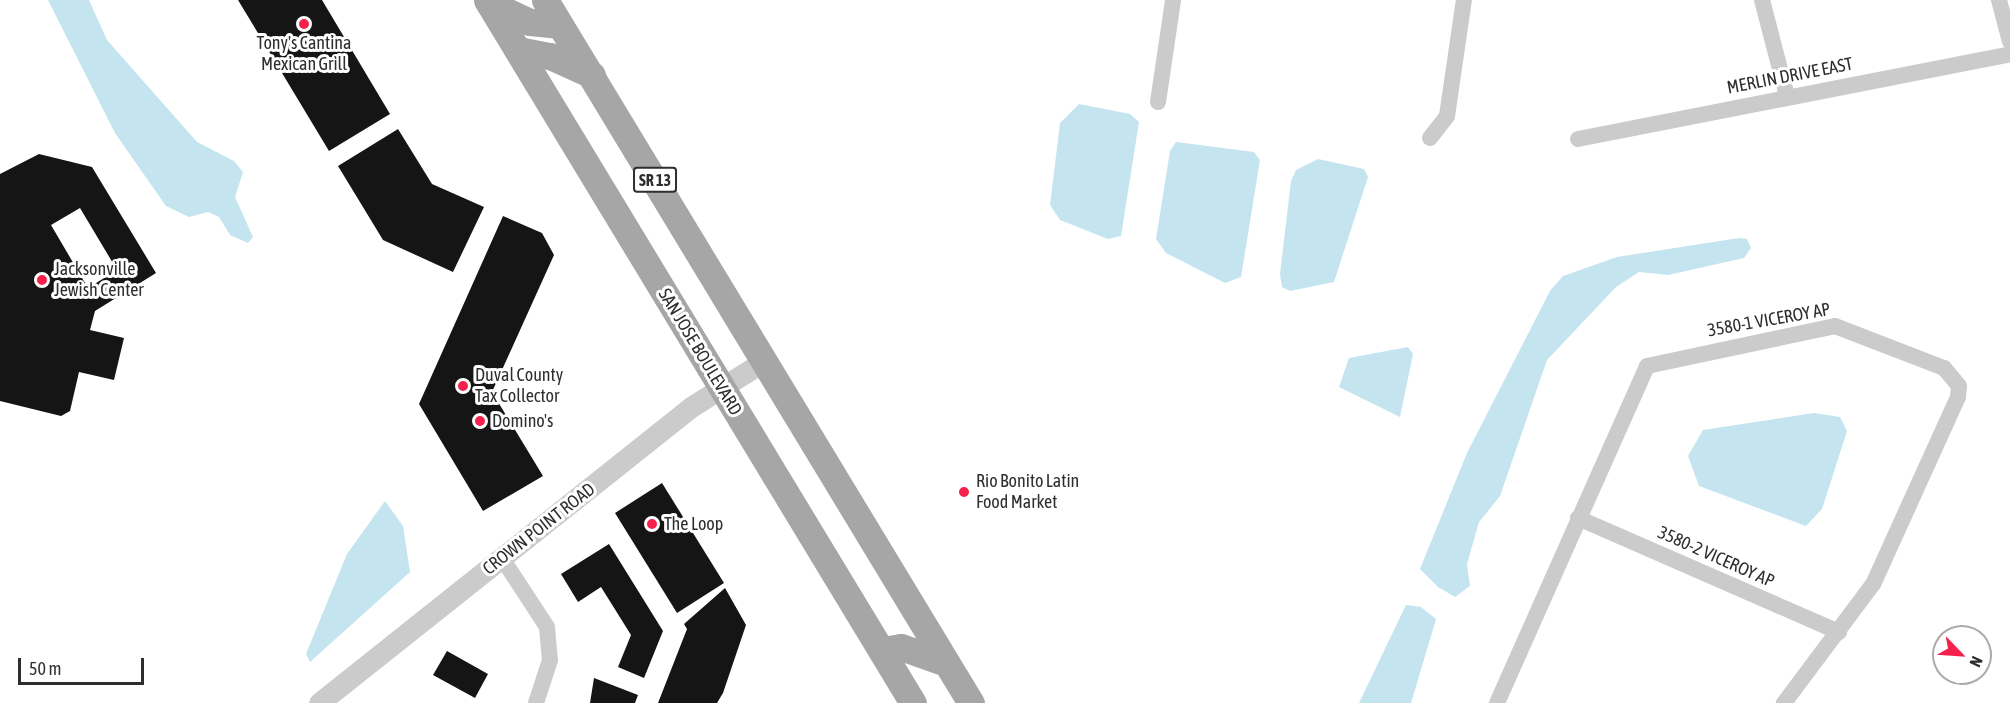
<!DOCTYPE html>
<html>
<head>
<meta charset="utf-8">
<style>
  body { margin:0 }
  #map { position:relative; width:2010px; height:703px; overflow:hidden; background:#fff; font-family:"Asap Condensed",sans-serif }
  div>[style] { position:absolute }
  .water>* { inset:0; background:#c4e4ef }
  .building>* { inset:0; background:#151515 }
  .minor>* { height:16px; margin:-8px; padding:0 8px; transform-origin:8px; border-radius:8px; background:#cbcbcb }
  .tertiary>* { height:21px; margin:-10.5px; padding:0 10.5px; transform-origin:10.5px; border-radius:10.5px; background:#cbcbcb }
  .primary>* { height:27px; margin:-13.5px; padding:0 13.5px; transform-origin:13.5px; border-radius:13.5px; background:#a6a6a6 }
  .dots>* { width:16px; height:16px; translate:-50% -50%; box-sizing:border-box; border:3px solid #fff; border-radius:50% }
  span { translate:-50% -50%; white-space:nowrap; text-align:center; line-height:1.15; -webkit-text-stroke:6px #fff; paint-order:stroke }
  .shield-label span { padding:2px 4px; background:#fff; border:2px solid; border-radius:4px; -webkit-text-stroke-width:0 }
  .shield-label { font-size:16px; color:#2e2e2e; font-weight:700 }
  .poi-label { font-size:18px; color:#2e2e2e }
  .left { translate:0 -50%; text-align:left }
  .street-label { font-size:18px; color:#2e2e2e }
  .north { position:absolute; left:1932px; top:625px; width:60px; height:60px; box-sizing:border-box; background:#fff; border:2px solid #ababab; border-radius:50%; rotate:115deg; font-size:16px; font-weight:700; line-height:24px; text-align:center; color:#2e2e2e }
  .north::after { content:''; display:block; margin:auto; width:21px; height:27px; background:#f5204b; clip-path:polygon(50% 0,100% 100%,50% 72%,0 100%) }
  .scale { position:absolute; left:18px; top:658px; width:126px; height:27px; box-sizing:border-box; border:3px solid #2e2e2e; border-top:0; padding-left:8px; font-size:18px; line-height:21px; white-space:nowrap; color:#2e2e2e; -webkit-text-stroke:4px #fff; paint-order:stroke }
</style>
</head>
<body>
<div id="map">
  <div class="water">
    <div style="clip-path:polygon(48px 0,89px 0,107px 40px,197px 142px,234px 161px,243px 172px,235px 197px,253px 237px,248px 243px,230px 235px,219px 217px,208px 212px,189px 217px,166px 206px,115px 133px)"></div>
    <div style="clip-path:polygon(1079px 104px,1130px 114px,1139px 122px,1121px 236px,1108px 239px,1060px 220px,1050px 205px,1060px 123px)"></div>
    <div style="clip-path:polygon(1176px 142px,1254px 152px,1260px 160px,1241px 277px,1225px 283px,1166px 253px,1156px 239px,1170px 151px)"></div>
    <div style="clip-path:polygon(1318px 159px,1364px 169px,1368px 177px,1334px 282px,1290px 291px,1282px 287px,1280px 274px,1291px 181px,1296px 170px)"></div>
    <div style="clip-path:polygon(1739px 238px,1747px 239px,1751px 248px,1744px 258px,1668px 275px,1639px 272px,1616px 287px,1547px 360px,1500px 496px,1479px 522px,1467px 564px,1470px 586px,1455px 597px,1438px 587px,1420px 569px,1467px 453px,1550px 291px,1563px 276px,1617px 257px)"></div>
    <div style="clip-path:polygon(1408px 347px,1413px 354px,1400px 417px,1339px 387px,1349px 358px)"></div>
    <div style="clip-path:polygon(1814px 413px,1840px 417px,1847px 431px,1822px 509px,1806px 526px,1699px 486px,1688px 456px,1703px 430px)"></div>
    <div style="clip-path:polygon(385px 501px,403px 526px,410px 572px,310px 662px,306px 654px,347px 554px)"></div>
    <div style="clip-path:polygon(1406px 605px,1421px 607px,1436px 619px,1411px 703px,1359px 703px)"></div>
  </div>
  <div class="building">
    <div style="clip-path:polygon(238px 0,322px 0,390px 114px,329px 151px)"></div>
    <div style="clip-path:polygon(398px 129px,432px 184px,484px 207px,453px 272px,383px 240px,338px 166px)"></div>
    <div style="clip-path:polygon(evenodd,39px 154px,92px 167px,156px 273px,95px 311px,90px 330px,124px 338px,114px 380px,79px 372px,70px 411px,61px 416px,0 401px,0 174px,39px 154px,80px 208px,117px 270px,88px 288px,51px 225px,80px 208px)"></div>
    <div style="clip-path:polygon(503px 216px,542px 233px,554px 255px,492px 392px,543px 476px,483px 511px,419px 404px)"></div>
    <div style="clip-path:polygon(662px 483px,724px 583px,677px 613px,615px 513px)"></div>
    <div style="clip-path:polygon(609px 544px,663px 631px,644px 678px,618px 667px,631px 635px,601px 587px,578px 602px,561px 574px)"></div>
    <div style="clip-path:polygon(725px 588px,746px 625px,723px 693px,717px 703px,658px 703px,687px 629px,684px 624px)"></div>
    <div style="clip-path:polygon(447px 651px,488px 674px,475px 698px,433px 675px)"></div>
    <div style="clip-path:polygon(594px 678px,638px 695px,635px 703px,590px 703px)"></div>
  </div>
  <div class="minor">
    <div style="left:1762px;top:0;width:99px;rotate:75.4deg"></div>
    <div style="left:1999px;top:0;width:43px;rotate:75.3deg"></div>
    <div style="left:1158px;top:102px;width:103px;rotate:-81.6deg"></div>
    <div style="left:1430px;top:138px;width:28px;rotate:-52deg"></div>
    <div style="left:1447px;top:116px;width:117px;rotate:-81.7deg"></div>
    <div style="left:1578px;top:139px;width:440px;rotate:-11.1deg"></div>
    <div style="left:1578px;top:518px;width:285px;rotate:23.6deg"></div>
    <div style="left:502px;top:558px;width:82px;rotate:56.9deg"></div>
    <div style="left:547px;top:627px;width:33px;rotate:85deg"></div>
    <div style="left:550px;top:660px;width:45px;rotate:108deg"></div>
    <div style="left:1497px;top:703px;width:369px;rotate:-66deg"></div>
    <div style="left:1647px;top:366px;width:192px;rotate:-12deg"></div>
    <div style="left:1835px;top:326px;width:117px;rotate:21.1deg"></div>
    <div style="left:1944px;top:368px;width:23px;rotate:50deg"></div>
    <div style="left:1959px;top:386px;width:11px;rotate:95deg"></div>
    <div style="left:1958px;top:397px;width:205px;rotate:114.4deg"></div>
    <div style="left:1873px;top:584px;width:149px;rotate:126.8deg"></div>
  </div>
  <div class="tertiary">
    <div style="left:319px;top:703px;width:475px;rotate:-38.5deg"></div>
    <div style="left:691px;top:407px;width:86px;rotate:-32.2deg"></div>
  </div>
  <div class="primary">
    <div style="left:487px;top:0;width:822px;rotate:58.79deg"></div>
    <div style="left:545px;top:0;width:822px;rotate:58.79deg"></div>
    <div style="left:489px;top:3px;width:45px;rotate:24.9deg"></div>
    <div style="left:530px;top:22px;width:30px;rotate:6deg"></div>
    <div style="left:518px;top:50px;width:33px;rotate:11deg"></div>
    <div style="left:550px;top:56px;width:46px;rotate:24.3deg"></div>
    <div style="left:882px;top:650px;width:19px;rotate:-9deg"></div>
    <div style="left:901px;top:647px;width:48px;rotate:19.6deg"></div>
  </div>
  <div class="dots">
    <div style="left:304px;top:24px;background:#f5204b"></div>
    <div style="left:42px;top:280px;background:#f5204b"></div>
    <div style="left:463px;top:386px;background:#f5204b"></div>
    <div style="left:480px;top:421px;background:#f5204b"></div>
    <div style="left:964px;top:492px;background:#f5204b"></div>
    <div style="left:652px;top:524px;background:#f5204b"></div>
  </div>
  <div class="shield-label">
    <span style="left:655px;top:180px">SR 13</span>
  </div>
  <div class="poi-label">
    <span style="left:304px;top:54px">Tony's Cantina<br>Mexican Grill</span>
    <span class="left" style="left:54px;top:280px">Jacksonville<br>Jewish Center</span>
    <span class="left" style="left:475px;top:386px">Duval County<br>Tax Collector</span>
    <span class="left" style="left:492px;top:421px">Domino's</span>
    <span class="left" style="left:976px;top:492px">Rio Bonito Latin<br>Food Market</span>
    <span class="left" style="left:664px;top:524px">The Loop</span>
  </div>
  <div class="street-label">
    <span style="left:1790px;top:76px;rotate:-11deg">MERLIN DRIVE EAST</span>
    <span style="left:1769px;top:320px;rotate:-10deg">3580-1 VICEROY AP</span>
    <span style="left:700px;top:352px;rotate:59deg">SAN JOSE BOULEVARD</span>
    <span style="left:539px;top:529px;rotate:-38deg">CROWN POINT ROAD</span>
    <span style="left:1716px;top:557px;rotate:24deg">3580-2 VICEROY AP</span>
  </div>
  <div class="north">N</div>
  <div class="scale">50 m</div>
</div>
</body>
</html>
